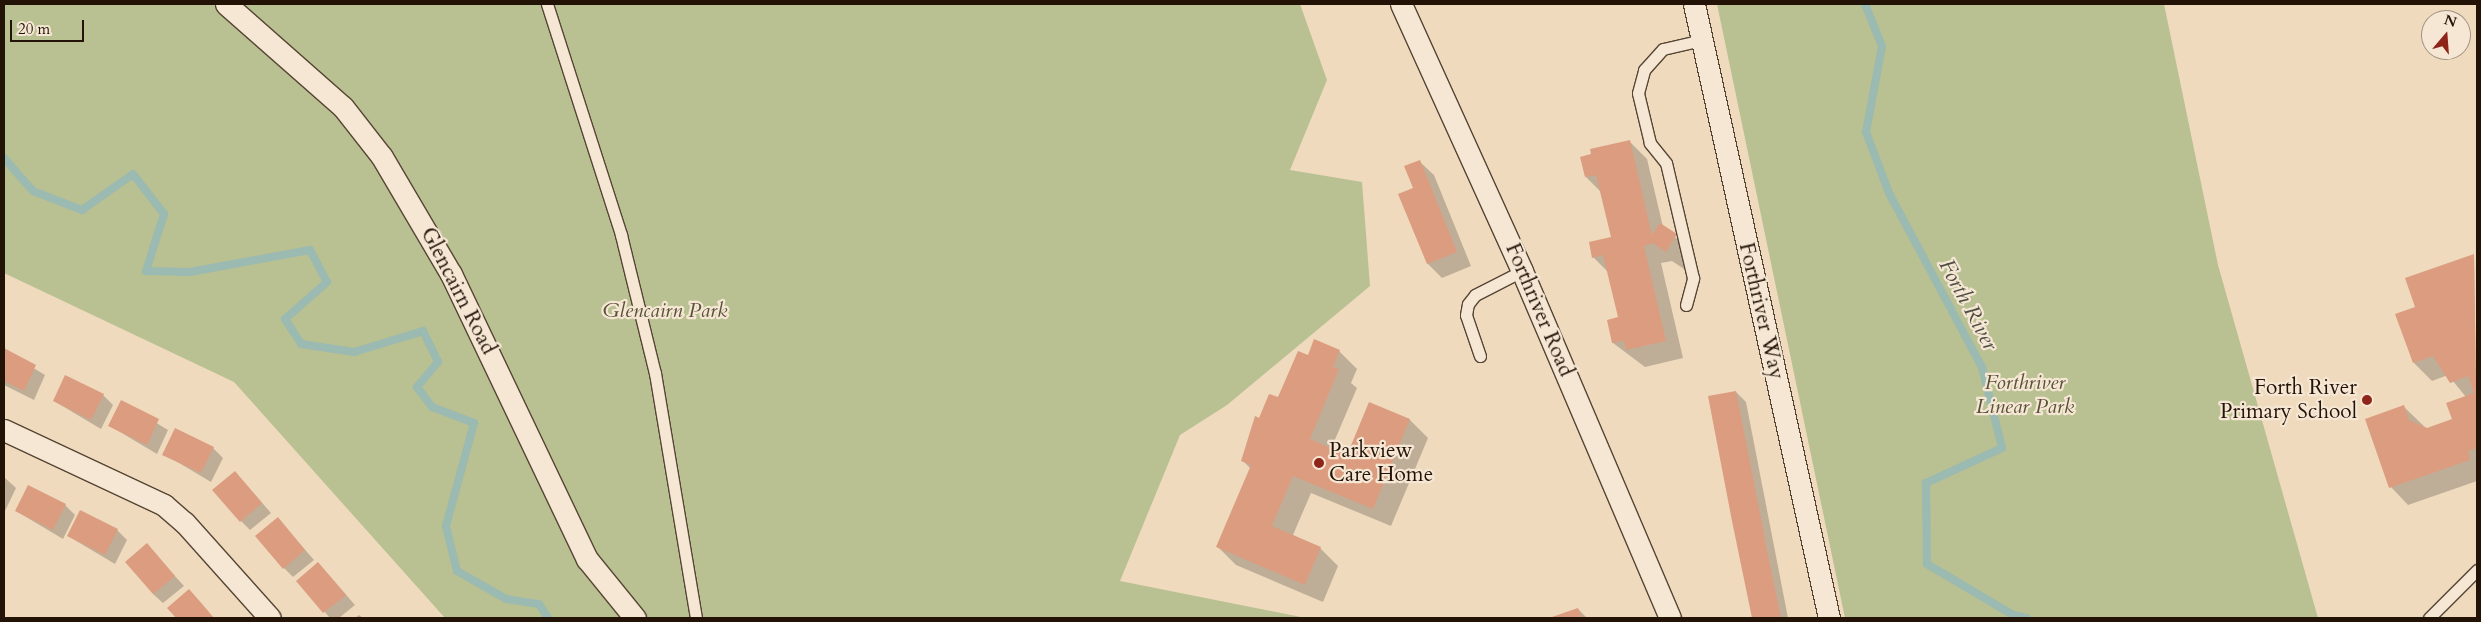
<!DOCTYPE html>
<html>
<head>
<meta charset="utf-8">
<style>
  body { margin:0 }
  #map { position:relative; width:2481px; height:622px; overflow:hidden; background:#efdabd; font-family:Cardo,serif }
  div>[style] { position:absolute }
  .green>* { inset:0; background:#b9c091 }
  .shadow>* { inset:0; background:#0003 }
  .stream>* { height:8px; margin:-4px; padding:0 4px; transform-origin:4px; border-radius:4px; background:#9abab2 }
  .building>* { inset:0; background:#dc9c7f }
  .roads { filter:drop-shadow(1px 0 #564534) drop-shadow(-1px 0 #564534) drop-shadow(0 1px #564534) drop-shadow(0 -1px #564534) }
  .lane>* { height:11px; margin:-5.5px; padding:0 5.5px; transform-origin:5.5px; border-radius:5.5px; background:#f5e7d4 }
  .street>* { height:21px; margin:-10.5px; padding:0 10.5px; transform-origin:10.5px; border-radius:10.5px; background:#f5e7d4 }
  .dots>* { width:14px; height:14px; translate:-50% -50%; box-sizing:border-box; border:2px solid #f5e7d4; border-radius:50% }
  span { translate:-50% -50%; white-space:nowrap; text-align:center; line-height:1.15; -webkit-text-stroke:4.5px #f5e7d4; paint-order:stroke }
  .street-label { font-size:21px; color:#231307 }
  .park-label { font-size:21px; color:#585037; font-style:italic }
  .poi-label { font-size:21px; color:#231307 }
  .right { translate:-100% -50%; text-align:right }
  .left { translate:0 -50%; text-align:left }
  .water-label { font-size:22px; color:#4d4d43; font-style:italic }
  .frame { position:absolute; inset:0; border:5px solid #231307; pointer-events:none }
  .north { position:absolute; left:2421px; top:10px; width:50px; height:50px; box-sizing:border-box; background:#f5e7d4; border:1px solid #a19282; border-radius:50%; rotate:18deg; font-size:14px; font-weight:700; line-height:20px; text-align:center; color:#231307 }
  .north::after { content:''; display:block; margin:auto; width:18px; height:22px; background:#8f2418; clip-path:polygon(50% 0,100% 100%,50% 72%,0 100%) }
  .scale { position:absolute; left:10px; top:20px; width:74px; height:22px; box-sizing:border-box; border:2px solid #231307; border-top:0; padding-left:6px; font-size:15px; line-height:18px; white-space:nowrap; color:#231307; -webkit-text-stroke:4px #f5e7d4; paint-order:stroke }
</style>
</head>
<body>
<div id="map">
  <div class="green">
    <div style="clip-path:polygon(4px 4px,1300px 4px,1327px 80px,1290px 170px,1362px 182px,1370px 286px,1227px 405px,1180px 435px,1120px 581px,1306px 618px,445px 618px,234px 382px,4px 273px)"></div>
    <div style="clip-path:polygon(1717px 4px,2164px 4px,2218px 265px,2318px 618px,1845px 618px)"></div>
  </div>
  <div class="shadow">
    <div style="clip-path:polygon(1629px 141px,1647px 159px,1663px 227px,1694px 253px,1684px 269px,1672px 261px,1661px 263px,1683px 358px,1645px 367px,1613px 343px,1620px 318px,1609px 273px,1593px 257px,1612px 238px,1601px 192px,1586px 177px)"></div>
    <div style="clip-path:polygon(1419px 161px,1434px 175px,1471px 266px,1442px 278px,1428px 264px,1415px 188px)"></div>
    <div style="clip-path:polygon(2474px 255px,2477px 481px,2408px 505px,2391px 487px,2404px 407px,2427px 429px,2453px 420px,2466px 397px,2448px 375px,2432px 381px,2414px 363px,2417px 308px)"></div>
    <div style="clip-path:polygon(4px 350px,45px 375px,34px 400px,4px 385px)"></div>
    <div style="clip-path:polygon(1339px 351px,1357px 369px,1351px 383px,1357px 388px,1331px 449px,1348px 456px,1370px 404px,1410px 420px,1428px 438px,1391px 526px,1311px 493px,1293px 535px,1320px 548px,1338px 566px,1323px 602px,1236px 565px,1218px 547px,1251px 469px,1243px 461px,1260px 420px,1308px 357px)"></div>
    <div style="clip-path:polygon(1736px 392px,1746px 402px,1788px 618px,1753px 618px,1710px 397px)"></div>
    <div style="clip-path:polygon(103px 395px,113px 405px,101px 429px,54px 401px)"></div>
    <div style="clip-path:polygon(122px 402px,168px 430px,157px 454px,110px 426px)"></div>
    <div style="clip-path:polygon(213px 448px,223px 458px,211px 482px,164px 454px)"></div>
    <div style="clip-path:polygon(4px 477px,16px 488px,4px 513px)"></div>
    <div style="clip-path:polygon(244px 482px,271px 513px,250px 530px,241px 521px)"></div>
    <div style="clip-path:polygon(65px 505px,75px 515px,63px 539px,16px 511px)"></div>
    <div style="clip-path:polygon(287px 529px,314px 560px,293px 577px,284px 568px)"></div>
    <div style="clip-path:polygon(117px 530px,127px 540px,115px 564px,68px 536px)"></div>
    <div style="clip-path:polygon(147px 545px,184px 586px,163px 603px,153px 594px)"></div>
    <div style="clip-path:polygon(328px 574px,355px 605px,339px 618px,330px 618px,298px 581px)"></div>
    <div style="clip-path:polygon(1578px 609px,1587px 618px,1552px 618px)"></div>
    <div style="clip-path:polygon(359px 615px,363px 618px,355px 618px)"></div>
  </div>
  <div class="stream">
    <div style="left:1865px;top:4px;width:45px;rotate:68deg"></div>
    <div style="left:1882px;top:46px;width:87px;rotate:100.5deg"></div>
    <div style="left:1866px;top:132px;width:65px;rotate:69.3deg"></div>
    <div style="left:1889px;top:193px;width:197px;rotate:61.9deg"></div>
    <div style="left:1982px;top:367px;width:83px;rotate:76.1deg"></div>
    <div style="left:2002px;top:448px;width:84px;rotate:155.3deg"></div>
    <div style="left:1926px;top:483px;width:81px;rotate:89.3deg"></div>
    <div style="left:1927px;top:564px;width:100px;rotate:30.7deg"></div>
    <div style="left:2013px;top:615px;width:14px;rotate:12deg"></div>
    <div style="left:4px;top:158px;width:44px;rotate:48.7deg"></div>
    <div style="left:33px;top:191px;width:53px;rotate:21.2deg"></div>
    <div style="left:82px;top:210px;width:62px;rotate:-35.2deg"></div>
    <div style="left:133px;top:174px;width:51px;rotate:52.2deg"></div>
    <div style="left:164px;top:214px;width:60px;rotate:107.5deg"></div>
    <div style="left:146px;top:271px;width:44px;rotate:1.3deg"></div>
    <div style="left:190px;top:272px;width:122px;rotate:-10.4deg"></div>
    <div style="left:310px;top:250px;width:36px;rotate:62deg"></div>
    <div style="left:327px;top:282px;width:56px;rotate:138.6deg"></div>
    <div style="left:285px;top:319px;width:30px;rotate:57deg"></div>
    <div style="left:301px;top:344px;width:54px;rotate:8.6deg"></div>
    <div style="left:354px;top:352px;width:72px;rotate:-16.9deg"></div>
    <div style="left:423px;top:331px;width:34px;rotate:64deg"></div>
    <div style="left:438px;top:362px;width:33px;rotate:130deg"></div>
    <div style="left:417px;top:387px;width:25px;rotate:53deg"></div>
    <div style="left:432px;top:407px;width:45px;rotate:20.9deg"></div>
    <div style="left:474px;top:423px;width:107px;rotate:105.2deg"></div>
    <div style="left:446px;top:526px;width:46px;rotate:76.3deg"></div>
    <div style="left:457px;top:571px;width:56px;rotate:29.7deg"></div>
    <div style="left:506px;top:599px;width:33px;rotate:9deg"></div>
    <div style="left:539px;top:604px;width:17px;rotate:57deg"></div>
  </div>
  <div class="building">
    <div style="clip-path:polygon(1630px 140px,1652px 235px,1660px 223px,1677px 234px,1666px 252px,1653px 243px,1644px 246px,1666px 341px,1626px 350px,1624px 341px,1612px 343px,1607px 320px,1618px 317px,1603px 255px,1592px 258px,1589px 242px,1611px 237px,1596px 175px,1585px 177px,1580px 157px,1591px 154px,1590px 149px)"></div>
    <div style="clip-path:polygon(1420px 160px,1457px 252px,1427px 264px,1398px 194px,1413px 188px,1404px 166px)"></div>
    <div style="clip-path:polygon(2474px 254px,2477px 448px,2468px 451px,2470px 460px,2389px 488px,2365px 419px,2404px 405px,2409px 420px,2427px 428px,2452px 419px,2446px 403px,2474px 393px,2468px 376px,2450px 383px,2433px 356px,2413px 363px,2395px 314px,2415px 307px,2405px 278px)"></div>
    <div style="clip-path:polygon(1314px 339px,1340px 350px,1333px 367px,1339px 369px,1310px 439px,1347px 455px,1369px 402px,1410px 419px,1373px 509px,1293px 476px,1272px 526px,1321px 547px,1305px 585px,1216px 547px,1251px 465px,1241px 461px,1255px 416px,1259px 418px,1269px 394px,1278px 397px,1298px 351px,1308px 355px)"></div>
    <div style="clip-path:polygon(4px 348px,36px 365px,24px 391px,4px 381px)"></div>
    <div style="clip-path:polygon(65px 375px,104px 394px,91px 420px,53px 401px)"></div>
    <div style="clip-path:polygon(1736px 391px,1770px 565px,1781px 618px,1752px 618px,1732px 521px,1708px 396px)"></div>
    <div style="clip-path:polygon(121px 400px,159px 419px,147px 445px,108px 426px)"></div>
    <div style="clip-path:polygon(175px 428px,214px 447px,201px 473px,162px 455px)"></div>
    <div style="clip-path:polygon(235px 471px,262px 503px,240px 522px,212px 490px)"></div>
    <div style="clip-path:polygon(28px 485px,66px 504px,53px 530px,15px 511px)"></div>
    <div style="clip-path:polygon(80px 510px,118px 529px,105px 555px,67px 536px)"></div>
    <div style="clip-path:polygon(278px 517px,305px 550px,283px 569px,255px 536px)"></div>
    <div style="clip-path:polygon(147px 543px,175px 576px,153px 594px,125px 562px)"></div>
    <div style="clip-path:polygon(318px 562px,346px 595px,323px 613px,296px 581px)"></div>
    <div style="clip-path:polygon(189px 589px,203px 605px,214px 618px,176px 618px,167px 608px)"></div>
    <div style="clip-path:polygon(1578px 608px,1582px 618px,1549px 618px)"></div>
  </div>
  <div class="roads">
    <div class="lane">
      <div style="left:547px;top:4px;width:243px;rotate:72.2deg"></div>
      <div style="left:621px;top:235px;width:142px;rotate:76.2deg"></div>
      <div style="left:655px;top:373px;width:248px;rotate:80.5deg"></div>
      <div style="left:1686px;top:305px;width:28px;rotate:-75deg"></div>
      <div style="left:1693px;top:278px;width:118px;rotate:-103.2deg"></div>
      <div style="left:1666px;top:163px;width:26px;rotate:-129deg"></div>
      <div style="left:1650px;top:143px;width:51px;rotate:-103.5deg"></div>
      <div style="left:1638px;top:93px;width:24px;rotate:-75deg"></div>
      <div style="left:1644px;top:70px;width:28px;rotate:-48deg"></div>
      <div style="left:1663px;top:49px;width:40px;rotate:-13deg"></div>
      <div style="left:1480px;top:356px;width:43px;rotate:-108.9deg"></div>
      <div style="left:1466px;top:315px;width:11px;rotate:-80deg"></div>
      <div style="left:1468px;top:304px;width:11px;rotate:-52deg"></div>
      <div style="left:1475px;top:295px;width:53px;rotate:-27.1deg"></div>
      <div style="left:2429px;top:618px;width:68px;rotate:-45deg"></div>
    </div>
    <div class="street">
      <div style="left:226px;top:4px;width:156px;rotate:41.4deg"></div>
      <div style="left:343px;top:107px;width:63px;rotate:52deg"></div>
      <div style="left:382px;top:157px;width:136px;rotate:59.5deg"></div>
      <div style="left:451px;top:274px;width:316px;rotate:64.5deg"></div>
      <div style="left:587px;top:559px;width:76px;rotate:50.9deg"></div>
      <div style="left:1401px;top:4px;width:293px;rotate:65.6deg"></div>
      <div style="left:1522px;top:271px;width:377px;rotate:66.9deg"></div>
      <div style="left:1694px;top:4px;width:629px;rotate:77.6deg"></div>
      <div style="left:4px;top:430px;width:177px;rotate:25.1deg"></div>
      <div style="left:164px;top:505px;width:28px;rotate:41deg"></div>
      <div style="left:185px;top:523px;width:127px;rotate:48.2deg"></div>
    </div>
  </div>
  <div class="dots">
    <div style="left:2367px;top:400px;background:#8f2418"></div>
    <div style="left:1319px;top:463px;background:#8f2418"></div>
  </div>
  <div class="street-label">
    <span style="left:458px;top:291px;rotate:63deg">Glencairn Road</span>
    <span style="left:1539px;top:310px;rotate:67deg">Forthriver Road</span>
    <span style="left:1761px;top:311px;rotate:77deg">Forthriver Way</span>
  </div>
  <div class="park-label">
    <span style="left:665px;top:311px">Glencairn Park</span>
    <span style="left:2025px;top:395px">Forthriver<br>Linear Park</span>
  </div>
  <div class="poi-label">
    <span class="right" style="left:2357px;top:400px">Forth River<br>Primary School</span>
    <span class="left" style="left:1329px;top:463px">Parkview<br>Care Home</span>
  </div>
  <div class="water-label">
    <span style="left:1968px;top:305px;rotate:62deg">Forth River</span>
  </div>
  <div class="frame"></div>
  <div class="north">N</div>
  <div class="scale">20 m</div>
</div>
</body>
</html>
